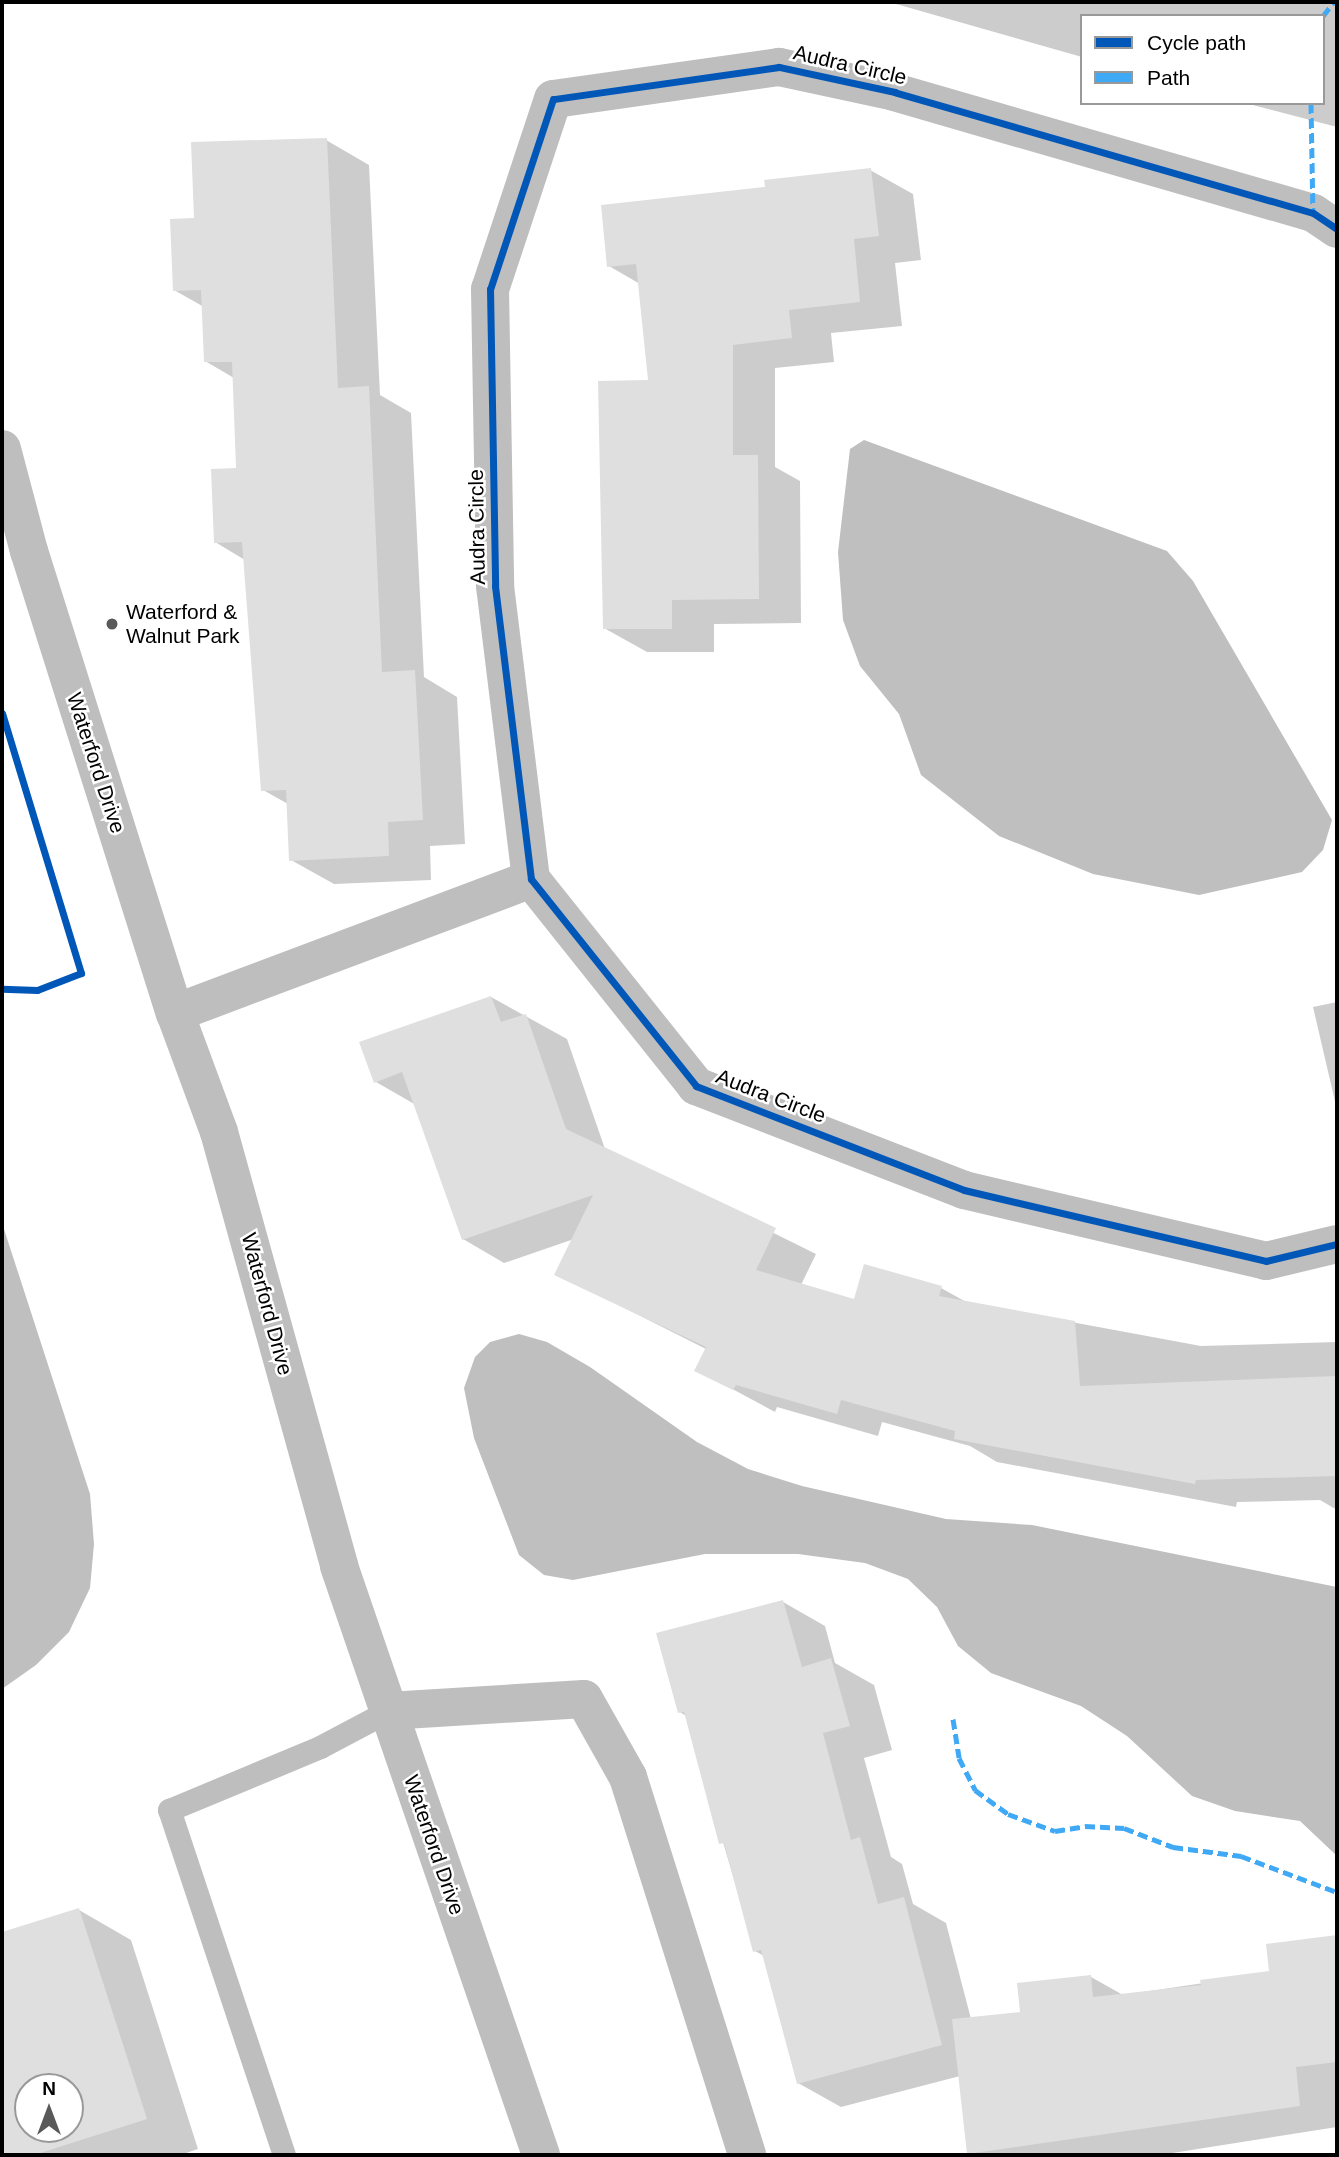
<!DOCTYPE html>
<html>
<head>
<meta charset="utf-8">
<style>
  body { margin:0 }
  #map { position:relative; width:1339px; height:2157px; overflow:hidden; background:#fff; font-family:Arial,sans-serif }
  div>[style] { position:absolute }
  .water>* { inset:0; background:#bfbfbf }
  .shadow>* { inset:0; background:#0003 }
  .building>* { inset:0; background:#dfdfdf }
  .lane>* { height:23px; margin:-11.5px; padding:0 11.5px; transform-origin:11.5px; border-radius:11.5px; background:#bebebe }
  .street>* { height:38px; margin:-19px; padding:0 19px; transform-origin:19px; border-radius:19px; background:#bebebe }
  .quiet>* { height:5px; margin-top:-2.5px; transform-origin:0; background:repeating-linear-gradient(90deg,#3fa9f5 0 10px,transparent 0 15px) }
  .cycleway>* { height:7px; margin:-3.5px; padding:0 3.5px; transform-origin:3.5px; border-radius:3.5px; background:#0057b8 }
  .dots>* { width:19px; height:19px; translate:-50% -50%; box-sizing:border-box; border:4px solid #fff; border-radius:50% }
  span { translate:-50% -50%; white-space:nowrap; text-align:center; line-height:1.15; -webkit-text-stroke:5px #fff; paint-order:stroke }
  .street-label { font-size:21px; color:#000 }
  .poi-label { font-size:21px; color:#000 }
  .left { translate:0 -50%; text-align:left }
  .frame { position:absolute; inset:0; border:4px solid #000; pointer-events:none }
  .legend { position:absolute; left:1080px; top:14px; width:245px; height:91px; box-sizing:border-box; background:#fff; border:2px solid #999; margin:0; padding:9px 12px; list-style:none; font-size:21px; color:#000 }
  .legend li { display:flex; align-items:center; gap:14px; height:35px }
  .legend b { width:35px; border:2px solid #999 }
  .north { position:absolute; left:14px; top:2073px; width:70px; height:70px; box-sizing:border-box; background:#fff; border:2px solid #999; border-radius:50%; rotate:0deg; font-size:19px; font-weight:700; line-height:28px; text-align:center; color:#000 }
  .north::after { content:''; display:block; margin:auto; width:24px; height:32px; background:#595959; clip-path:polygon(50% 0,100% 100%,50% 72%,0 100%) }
</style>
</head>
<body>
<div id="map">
  <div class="water">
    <div style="clip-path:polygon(864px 440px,1167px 551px,1193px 581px,1332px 820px,1323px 850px,1302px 872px,1199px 895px,1093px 874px,999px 836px,921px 775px,899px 714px,860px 666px,843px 620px,838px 552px,850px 449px)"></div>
    <div style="clip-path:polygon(2px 1223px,90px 1494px,94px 1544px,90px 1588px,69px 1632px,36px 1665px,2px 1689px)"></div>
    <div style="clip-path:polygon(519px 1334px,547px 1342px,590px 1367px,697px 1442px,748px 1469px,802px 1486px,946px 1519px,1032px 1525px,1337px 1587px,1337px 1856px,1300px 1821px,1235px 1811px,1192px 1796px,1127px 1736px,1081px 1706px,991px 1673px,958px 1646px,937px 1607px,908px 1579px,865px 1563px,798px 1554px,705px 1554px,573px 1580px,544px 1575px,519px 1555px,474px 1438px,464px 1388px,475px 1357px,490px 1342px)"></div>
  </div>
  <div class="shadow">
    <div style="clip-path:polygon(889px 2px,1337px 2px,1337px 127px,1245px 103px,1323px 103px,1323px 16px,1082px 16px,1082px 57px)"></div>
    <div style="clip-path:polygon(326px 140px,369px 165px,380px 395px,411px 413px,424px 677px,457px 697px,465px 844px,430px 846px,431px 880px,334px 884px,291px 860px,288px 804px,263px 790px,245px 560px,215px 542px,238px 470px,234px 378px,205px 361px,204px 307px,174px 290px,196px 220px)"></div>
    <div style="clip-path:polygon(870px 170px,913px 194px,921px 260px,895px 263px,902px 326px,831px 333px,834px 362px,775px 368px,775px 467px,800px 481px,801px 623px,714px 624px,714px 652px,647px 652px,604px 628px,650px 382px,640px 284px,609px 266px,767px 189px)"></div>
    <div style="clip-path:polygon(491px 997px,567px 1039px,605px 1149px,816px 1254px,801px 1285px,855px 1301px,941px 1288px,968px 1303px,1201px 1346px,1337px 1342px,1337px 1510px,1320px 1500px,1237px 1502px,1236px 1507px,997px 1462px,970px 1446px,882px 1422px,878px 1436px,777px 1407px,775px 1412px,697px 1370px,706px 1349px,557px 1274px,574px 1239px,504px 1263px,463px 1239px,416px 1105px,376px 1082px)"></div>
    <div style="clip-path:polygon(1337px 1002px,1337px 1110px,1313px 1007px)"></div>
    <div style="clip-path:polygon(783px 1602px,825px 1626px,835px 1663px,874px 1685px,892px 1750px,864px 1758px,891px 1857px,902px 1864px,913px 1904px,946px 1923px,971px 2019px,1022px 2013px,1091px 1977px,1123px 1995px,1271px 1973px,1268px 1946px,1337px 1937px,1337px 2127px,1160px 2155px,972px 2155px,968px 2153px,960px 2076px,841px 2107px,798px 2083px,764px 1956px,755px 1951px,686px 1716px,680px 1712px)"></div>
    <div style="clip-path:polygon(evenodd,79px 1910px,131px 1940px,198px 2149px,180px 2155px,2px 2155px,2px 1934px,79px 1910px,28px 2087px,70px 2087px,70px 2129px,28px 2129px,28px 2087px)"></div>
  </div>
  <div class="building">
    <div style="clip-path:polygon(327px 138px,338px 388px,369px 386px,382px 672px,415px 670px,423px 820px,388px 822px,389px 856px,289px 861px,286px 790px,261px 791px,242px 542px,214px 543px,211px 469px,236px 468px,232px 362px,204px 362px,201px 290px,173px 291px,170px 219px,194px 218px,191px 142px)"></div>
    <div style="clip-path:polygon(871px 168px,879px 236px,854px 239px,860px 302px,789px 310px,792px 338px,733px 345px,733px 455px,758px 455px,759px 599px,672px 600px,672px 629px,603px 629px,598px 381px,648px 380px,636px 264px,607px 267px,601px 205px,765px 187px,764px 180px)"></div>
    <div style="clip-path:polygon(491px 996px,501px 1022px,526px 1014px,566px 1129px,776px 1228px,756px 1270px,854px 1299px,864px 1264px,942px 1286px,939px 1296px,1075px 1321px,1080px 1386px,1337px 1376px,1337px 1476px,1196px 1480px,1195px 1484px,954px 1439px,955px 1431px,841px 1400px,837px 1414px,736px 1385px,733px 1390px,694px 1371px,706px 1347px,554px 1275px,593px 1195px,462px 1240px,402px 1072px,374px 1083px,359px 1042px)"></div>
    <div style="clip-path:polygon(783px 1600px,802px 1667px,831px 1658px,850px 1726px,823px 1733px,851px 1840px,860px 1837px,878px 1904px,904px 1897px,942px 2045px,797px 2084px,761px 1950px,753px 1952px,724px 1843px,719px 1844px,684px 1712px,678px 1713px,656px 1633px)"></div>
    <div style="clip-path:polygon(evenodd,79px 1908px,147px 2119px,34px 2155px,2px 2155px,2px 1932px,79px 1908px,28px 2087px,70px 2087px,70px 2129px,28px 2129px,28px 2087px)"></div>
    <div style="clip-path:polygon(1337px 1935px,1337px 2062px,1296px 2067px,1300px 2106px,967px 2154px,952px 2019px,1020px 2012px,1017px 1983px,1091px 1975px,1093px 1997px,1201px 1985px,1200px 1980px,1269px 1971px,1266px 1944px)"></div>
  </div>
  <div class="lane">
    <div style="left:284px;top:2155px;width:364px;rotate:-108.4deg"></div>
    <div style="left:169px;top:1810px;width:164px;rotate:-22.6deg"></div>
    <div style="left:320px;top:1747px;width:77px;rotate:-27.9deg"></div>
  </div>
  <div class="street">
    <div style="left:1337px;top:229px;width:29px;rotate:-146deg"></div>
    <div style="left:1313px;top:213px;width:435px;rotate:-163.9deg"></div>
    <div style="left:895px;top:92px;width:119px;rotate:-167.8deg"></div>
    <div style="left:779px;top:67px;width:228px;rotate:171.9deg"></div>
    <div style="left:553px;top:99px;width:200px;rotate:108.3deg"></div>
    <div style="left:490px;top:289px;width:297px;rotate:89deg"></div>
    <div style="left:495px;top:586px;width:295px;rotate:83deg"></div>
    <div style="left:531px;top:879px;width:265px;rotate:51.4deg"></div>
    <div style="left:696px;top:1086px;width:287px;rotate:21.2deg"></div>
    <div style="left:964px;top:1190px;width:310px;rotate:13.2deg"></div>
    <div style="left:1266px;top:1261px;width:73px;rotate:-13.5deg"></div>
    <div style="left:2px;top:449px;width:106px;rotate:75.2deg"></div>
    <div style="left:29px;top:551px;width:485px;rotate:72.5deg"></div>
    <div style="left:175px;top:1013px;width:127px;rotate:69.7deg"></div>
    <div style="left:219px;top:1132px;width:450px;rotate:74.5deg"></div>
    <div style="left:339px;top:1566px;width:623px;rotate:71.07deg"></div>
    <div style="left:175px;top:1013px;width:380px;rotate:-20.6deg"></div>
    <div style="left:388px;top:1711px;width:196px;rotate:-3.5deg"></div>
    <div style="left:584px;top:1699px;width:90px;rotate:60.6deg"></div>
    <div style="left:628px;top:1777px;width:396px;rotate:72.5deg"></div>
  </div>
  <div class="quiet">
    <div style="left:1323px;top:16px;width:18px;rotate:-52deg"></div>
    <div style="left:1311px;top:103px;width:110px;rotate:89deg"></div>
    <div style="left:953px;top:1719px;width:39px;rotate:81deg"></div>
    <div style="left:959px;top:1758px;width:36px;rotate:63deg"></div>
    <div style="left:975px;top:1790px;width:41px;rotate:36deg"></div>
    <div style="left:1008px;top:1814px;width:50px;rotate:19.9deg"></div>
    <div style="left:1055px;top:1831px;width:30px;rotate:-9deg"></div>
    <div style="left:1085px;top:1826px;width:39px;rotate:3deg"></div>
    <div style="left:1124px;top:1828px;width:53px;rotate:21.2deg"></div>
    <div style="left:1173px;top:1847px;width:69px;rotate:7.5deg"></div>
    <div style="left:1241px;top:1856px;width:103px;rotate:20.6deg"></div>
  </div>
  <div class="cycleway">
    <div style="left:1337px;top:229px;width:29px;rotate:-146deg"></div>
    <div style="left:1313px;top:213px;width:435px;rotate:-163.9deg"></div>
    <div style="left:895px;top:92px;width:119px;rotate:-167.8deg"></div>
    <div style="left:779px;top:67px;width:228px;rotate:171.9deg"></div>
    <div style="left:553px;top:99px;width:200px;rotate:108.3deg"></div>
    <div style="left:490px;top:289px;width:297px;rotate:89deg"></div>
    <div style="left:495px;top:586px;width:295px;rotate:83deg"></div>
    <div style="left:531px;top:879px;width:265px;rotate:51.4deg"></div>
    <div style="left:696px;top:1086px;width:287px;rotate:21.2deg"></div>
    <div style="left:964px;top:1190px;width:310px;rotate:13.2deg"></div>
    <div style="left:1266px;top:1261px;width:73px;rotate:-13.5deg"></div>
    <div style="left:2px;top:713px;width:272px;rotate:73.1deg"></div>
    <div style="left:81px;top:973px;width:47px;rotate:158.9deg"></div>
    <div style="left:37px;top:990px;width:35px;rotate:-178deg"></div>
  </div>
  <div class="dots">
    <div style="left:112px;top:624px;background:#595959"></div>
  </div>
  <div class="street-label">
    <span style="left:850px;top:65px;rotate:13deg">Audra Circle</span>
    <span style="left:477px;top:527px;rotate:-91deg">Audra Circle</span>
    <span style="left:96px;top:763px;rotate:72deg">Waterford Drive</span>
    <span style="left:771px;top:1096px;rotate:21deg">Audra Circle</span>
    <span style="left:267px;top:1304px;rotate:75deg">Waterford Drive</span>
    <span style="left:434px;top:1845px;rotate:71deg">Waterford Drive</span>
  </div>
  <div class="poi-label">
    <span class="left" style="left:126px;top:624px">Waterford &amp;<br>Walnut Park</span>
  </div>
  <div class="frame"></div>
  <ul class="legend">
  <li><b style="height:9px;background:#0057b8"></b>Cycle path</li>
  <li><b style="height:9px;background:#3fa9f5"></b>Path</li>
  </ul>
  <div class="north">N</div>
</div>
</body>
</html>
